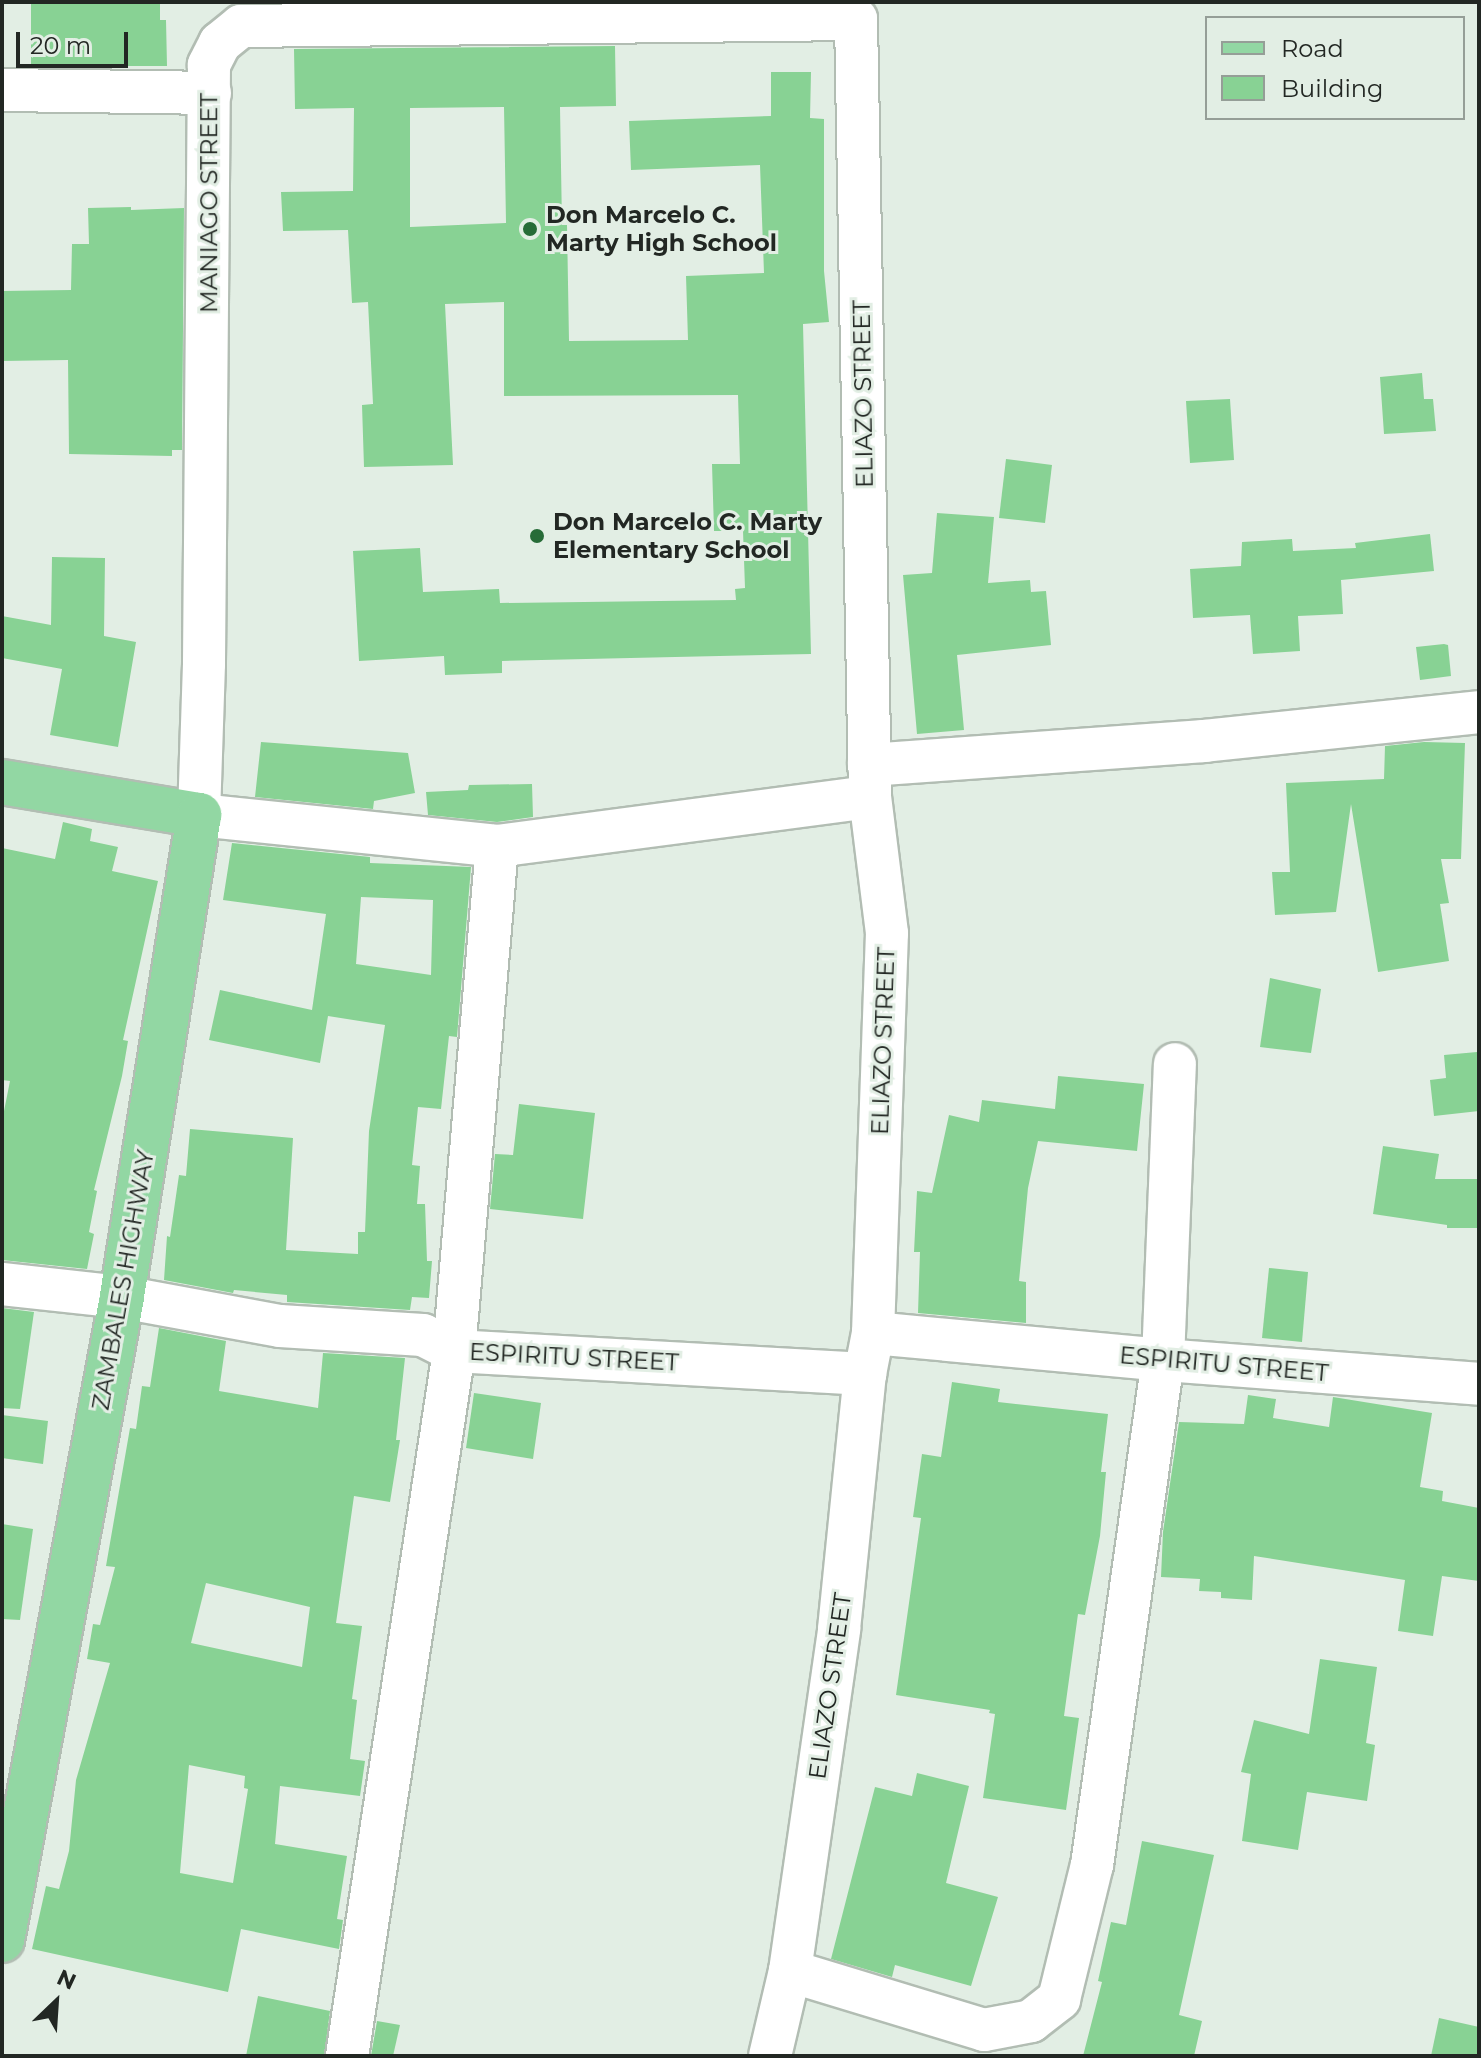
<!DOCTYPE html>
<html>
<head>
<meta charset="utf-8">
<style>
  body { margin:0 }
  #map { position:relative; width:1481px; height:2058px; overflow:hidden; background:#e2eee4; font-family:Montserrat,sans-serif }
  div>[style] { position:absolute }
  .building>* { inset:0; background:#88d294 }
  .roads { filter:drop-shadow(2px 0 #b2bdb3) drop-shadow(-2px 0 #b2bdb3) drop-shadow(0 2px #b2bdb3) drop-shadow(0 -2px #b2bdb3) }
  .minor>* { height:42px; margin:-21px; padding:0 21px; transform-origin:21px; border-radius:21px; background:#fff }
  .major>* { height:44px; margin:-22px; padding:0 22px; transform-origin:22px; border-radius:22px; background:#92d7a3 }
  .dots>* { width:22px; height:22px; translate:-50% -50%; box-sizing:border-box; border:4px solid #e2eee4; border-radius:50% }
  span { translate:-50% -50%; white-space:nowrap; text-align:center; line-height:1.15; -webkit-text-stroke:6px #e2eee4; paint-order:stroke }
  .street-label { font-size:24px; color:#222723 }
  .poi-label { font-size:24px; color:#222723; font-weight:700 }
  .left { translate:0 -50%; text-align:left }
  .frame { position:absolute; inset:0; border:4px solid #222723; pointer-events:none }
  .legend { position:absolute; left:1205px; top:16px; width:260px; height:104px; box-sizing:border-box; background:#e2eee4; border:2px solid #959e97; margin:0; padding:10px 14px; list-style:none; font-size:24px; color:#222723 }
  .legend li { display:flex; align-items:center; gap:16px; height:40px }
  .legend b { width:40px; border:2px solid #959e97 }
  .north { position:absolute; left:16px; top:1962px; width:80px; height:80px; -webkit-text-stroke:6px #e2eee4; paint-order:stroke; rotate:25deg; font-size:22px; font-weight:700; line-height:32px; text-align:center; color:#222723 }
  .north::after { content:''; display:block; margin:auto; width:28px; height:36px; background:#222723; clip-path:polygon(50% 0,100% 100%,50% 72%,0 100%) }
  .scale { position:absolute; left:16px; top:32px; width:112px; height:36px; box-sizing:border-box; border:4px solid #222723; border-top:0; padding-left:10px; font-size:24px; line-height:28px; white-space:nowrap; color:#222723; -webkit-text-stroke:6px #e2eee4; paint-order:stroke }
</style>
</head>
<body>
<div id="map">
  <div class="building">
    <div style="clip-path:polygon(31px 2px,160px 2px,160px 20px,166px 20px,167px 66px,31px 66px)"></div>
    <div style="clip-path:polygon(evenodd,615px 46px,616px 106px,560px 107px,562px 225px,567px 225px,569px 341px,688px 340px,686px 276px,764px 273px,760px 165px,631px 170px,629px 121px,771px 116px,771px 72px,811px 72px,810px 118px,824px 119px,824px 271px,829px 322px,803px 324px,811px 654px,502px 661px,502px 673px,445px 675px,444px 656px,359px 661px,353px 551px,420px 548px,423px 592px,499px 589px,500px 603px,736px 600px,735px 589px,745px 588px,743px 531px,714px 531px,712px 464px,740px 464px,738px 395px,504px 396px,504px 302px,445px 304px,453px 465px,364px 467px,362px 405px,373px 404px,368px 302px,352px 303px,348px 230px,283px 231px,281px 192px,353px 191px,354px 108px,295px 109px,294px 49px,615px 46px,504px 107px,506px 223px,410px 227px,410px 108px,504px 107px)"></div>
    <div style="clip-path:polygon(131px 207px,131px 210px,184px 208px,182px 450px,172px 450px,172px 456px,69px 454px,68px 360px,2px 361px,2px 291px,71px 290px,72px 244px,89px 244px,88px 208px)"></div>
    <div style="clip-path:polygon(1422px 373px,1424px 399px,1433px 399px,1436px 431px,1384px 434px,1380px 377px)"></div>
    <div style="clip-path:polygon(1230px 399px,1234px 460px,1190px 463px,1186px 401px)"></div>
    <div style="clip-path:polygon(1006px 459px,1052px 465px,1045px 523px,999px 518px)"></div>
    <div style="clip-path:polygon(937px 513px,994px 517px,988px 583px,1030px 580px,1031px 592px,1046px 591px,1051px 645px,957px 655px,964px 730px,917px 734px,903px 575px,932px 573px)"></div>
    <div style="clip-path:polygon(1430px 534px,1434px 571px,1341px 580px,1343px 614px,1298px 616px,1300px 651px,1253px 654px,1250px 615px,1193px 618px,1190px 569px,1241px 566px,1242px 542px,1292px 539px,1293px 551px,1356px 548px,1355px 543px)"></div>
    <div style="clip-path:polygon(52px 557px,105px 558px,104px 636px,136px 642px,118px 747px,50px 735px,62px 669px,2px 658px,2px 616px,51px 625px)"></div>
    <div style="clip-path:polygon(1444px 644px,1448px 645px,1451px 676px,1420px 680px,1416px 647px)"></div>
    <div style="clip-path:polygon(261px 742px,408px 753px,415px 793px,374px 801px,373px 809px,255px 797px)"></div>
    <div style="clip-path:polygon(1424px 742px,1465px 743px,1461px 859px,1441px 859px,1449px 903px,1440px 904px,1449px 961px,1378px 972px,1351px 804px,1336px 912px,1275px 915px,1272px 872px,1290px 872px,1286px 783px,1384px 779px,1385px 746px)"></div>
    <div style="clip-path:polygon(532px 784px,533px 817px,497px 822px,428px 815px,426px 792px,468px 790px,469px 785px)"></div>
    <div style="clip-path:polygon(63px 822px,92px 829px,90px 841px,118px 847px,112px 871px,158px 881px,123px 1040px,128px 1041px,122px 1076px,94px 1190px,97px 1191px,89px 1232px,94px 1234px,87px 1269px,2px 1260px,2px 1121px,10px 1081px,2px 1080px,2px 848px,55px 859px)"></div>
    <div style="clip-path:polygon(evenodd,232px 843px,370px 857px,370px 863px,471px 867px,457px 1037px,449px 1036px,441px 1109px,418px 1107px,412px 1165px,420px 1166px,417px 1204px,425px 1204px,427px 1261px,432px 1261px,429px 1298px,412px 1297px,410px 1310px,287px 1302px,287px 1295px,234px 1290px,233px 1293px,164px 1280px,167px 1236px,170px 1237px,179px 1175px,186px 1176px,190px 1129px,293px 1138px,286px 1250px,358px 1254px,358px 1232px,365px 1232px,369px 1131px,385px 1025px,328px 1016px,320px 1063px,209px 1040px,220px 990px,312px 1010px,326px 914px,223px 900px,232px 843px,361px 897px,433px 900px,431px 975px,356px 964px,361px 897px)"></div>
    <div style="clip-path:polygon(1270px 978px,1321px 989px,1311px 1053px,1260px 1047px)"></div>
    <div style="clip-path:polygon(1477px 1052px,1479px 1111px,1434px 1116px,1430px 1080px,1446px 1078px,1444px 1055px)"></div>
    <div style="clip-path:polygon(1058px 1076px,1144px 1084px,1137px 1151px,1038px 1141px,1028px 1188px,1019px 1281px,1026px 1282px,1026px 1323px,918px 1313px,920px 1252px,914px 1252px,917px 1191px,932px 1193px,949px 1115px,979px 1122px,982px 1100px,1055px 1109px)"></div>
    <div style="clip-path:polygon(519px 1104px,595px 1113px,583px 1219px,490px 1209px,495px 1154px,513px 1155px)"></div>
    <div style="clip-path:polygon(1383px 1146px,1439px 1154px,1435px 1179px,1479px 1179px,1479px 1228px,1447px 1228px,1447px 1225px,1373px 1214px)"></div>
    <div style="clip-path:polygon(1269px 1268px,1308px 1272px,1302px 1342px,1262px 1338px)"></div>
    <div style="clip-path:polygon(2px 1308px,34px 1312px,20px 1409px,2px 1408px)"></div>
    <div style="clip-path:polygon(evenodd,159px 1328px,226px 1341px,219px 1391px,318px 1408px,323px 1353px,405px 1358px,396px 1440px,400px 1440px,390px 1502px,354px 1496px,336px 1623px,362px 1626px,352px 1699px,357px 1700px,350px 1759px,365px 1761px,360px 1796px,280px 1786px,275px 1844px,347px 1856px,337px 1919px,343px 1920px,339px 1949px,241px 1929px,228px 1992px,32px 1949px,46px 1886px,59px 1889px,69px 1851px,76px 1780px,110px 1663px,87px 1659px,93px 1624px,100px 1625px,115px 1567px,106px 1566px,130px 1428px,136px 1429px,142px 1386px,150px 1387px,159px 1328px,206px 1583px,310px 1607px,302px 1667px,191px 1643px,206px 1583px,159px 1328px,189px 1765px,245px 1776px,244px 1788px,248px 1789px,233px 1883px,180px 1873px,189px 1765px)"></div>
    <div style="clip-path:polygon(952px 1382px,1000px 1389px,998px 1402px,1108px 1414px,1101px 1472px,1106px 1472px,1100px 1536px,1085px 1615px,1078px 1614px,1064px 1716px,1079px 1718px,1066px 1810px,983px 1798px,995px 1714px,989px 1713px,990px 1710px,896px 1695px,921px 1518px,913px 1517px,922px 1454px,941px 1457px)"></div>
    <div style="clip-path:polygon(474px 1393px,541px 1403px,533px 1459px,466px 1448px)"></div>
    <div style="clip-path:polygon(1248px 1395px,1276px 1399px,1273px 1418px,1329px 1427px,1333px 1397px,1432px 1413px,1420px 1487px,1443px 1491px,1442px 1501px,1479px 1508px,1479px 1581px,1442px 1576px,1433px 1636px,1398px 1631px,1405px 1580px,1254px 1556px,1252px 1600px,1221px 1598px,1221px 1592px,1199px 1591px,1200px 1579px,1161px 1577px,1163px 1532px,1179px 1422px,1244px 1424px)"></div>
    <div style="clip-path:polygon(2px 1415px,48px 1421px,43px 1464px,2px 1458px)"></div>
    <div style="clip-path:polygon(2px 1524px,33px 1529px,20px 1620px,2px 1619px)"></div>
    <div style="clip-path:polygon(1320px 1659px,1377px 1667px,1366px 1743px,1375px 1745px,1367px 1801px,1307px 1792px,1298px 1850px,1242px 1841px,1251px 1774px,1241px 1772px,1254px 1720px,1309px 1734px)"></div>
    <div style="clip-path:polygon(917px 1773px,969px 1786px,946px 1883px,998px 1897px,971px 1986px,895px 1965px,892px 1977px,831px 1959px,875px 1787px,912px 1796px)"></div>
    <div style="clip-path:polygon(1142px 1841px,1214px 1855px,1179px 2015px,1202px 2021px,1194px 2056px,1083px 2056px,1102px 1982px,1098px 1981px,1111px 1922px,1126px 1925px)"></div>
    <div style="clip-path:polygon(258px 1996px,330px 2011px,324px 2056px,246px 2056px)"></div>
    <div style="clip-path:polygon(1439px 2018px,1479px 2027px,1479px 2056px,1431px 2056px)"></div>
    <div style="clip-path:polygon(377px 2021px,400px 2025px,393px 2056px,371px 2056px)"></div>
  </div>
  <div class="roads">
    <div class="minor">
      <div style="left:856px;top:19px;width:615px;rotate:179.35deg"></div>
      <div style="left:241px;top:26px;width:27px;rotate:141deg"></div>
      <div style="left:220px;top:43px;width:25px;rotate:117deg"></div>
      <div style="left:209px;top:65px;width:599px;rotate:90.48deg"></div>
      <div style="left:204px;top:664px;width:151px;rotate:91.9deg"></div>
      <div style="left:199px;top:815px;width:300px;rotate:5.9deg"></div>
      <div style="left:497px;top:846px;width:376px;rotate:-7.5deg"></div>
      <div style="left:2px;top:90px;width:208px;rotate:0.8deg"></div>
      <div style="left:869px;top:765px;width:336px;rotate:-4.1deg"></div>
      <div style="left:1204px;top:741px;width:277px;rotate:-6deg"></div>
      <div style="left:2px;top:1284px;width:121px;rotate:6.2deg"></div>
      <div style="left:122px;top:1297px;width:161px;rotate:10.4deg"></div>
      <div style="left:280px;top:1326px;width:143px;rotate:3.6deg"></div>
      <div style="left:423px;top:1335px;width:35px;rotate:27deg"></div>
      <div style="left:454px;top:1351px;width:412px;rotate:3.2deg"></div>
      <div style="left:873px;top:1333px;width:291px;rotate:5.3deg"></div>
      <div style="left:1163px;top:1360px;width:317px;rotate:4.3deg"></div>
      <div style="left:790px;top:1971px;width:203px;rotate:16.9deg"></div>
      <div style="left:984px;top:2030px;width:48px;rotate:-10.8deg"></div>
      <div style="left:1031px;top:2021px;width:36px;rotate:-38deg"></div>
      <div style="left:1059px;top:1999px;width:138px;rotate:-76.2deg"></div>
      <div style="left:1092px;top:1865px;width:510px;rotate:-82deg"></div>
      <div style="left:1163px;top:1360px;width:296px;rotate:-87.7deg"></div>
      <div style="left:347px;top:2056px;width:713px;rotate:-81.37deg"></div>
      <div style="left:454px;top:1351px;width:507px;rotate:-85.13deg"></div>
      <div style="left:770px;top:2056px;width:87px;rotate:-76.8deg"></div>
      <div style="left:790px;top:1971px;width:345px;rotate:-81.8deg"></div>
      <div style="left:839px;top:1629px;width:256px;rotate:-84.2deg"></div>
      <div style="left:865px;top:1374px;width:42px;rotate:-79deg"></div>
      <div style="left:873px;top:1333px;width:400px;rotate:-88deg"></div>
      <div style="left:887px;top:933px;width:137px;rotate:-97.1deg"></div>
      <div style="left:870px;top:797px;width:778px;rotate:-91.03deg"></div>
    </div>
    <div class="major">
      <div style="left:2px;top:782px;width:200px;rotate:9.5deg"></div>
      <div style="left:199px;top:815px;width:488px;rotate:99.1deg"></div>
      <div style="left:122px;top:1297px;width:654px;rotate:100.57deg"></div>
    </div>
  </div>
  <div class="dots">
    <div style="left:530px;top:229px;background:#276c38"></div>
    <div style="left:537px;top:536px;background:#276c38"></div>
  </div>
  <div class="street-label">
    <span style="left:209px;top:203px;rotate:-90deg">MANIAGO STREET</span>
    <span style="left:863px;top:394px;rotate:-91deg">ELIAZO STREET</span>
    <span style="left:883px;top:1041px;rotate:-88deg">ELIAZO STREET</span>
    <span style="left:123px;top:1280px;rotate:-80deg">ZAMBALES HIGHWAY</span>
    <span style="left:574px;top:1357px;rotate:3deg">ESPIRITU STREET</span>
    <span style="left:1224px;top:1364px;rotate:5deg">ESPIRITU STREET</span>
    <span style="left:830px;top:1686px;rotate:-82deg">ELIAZO STREET</span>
  </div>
  <div class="poi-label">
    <span class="left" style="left:546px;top:229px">Don Marcelo C.<br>Marty High School</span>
    <span class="left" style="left:553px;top:536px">Don Marcelo C. Marty<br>Elementary School</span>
  </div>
  <div class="frame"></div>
  <ul class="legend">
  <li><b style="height:10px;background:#92d7a3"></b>Road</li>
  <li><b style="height:22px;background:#88d294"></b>Building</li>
  </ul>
  <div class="north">N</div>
  <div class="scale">20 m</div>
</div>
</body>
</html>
